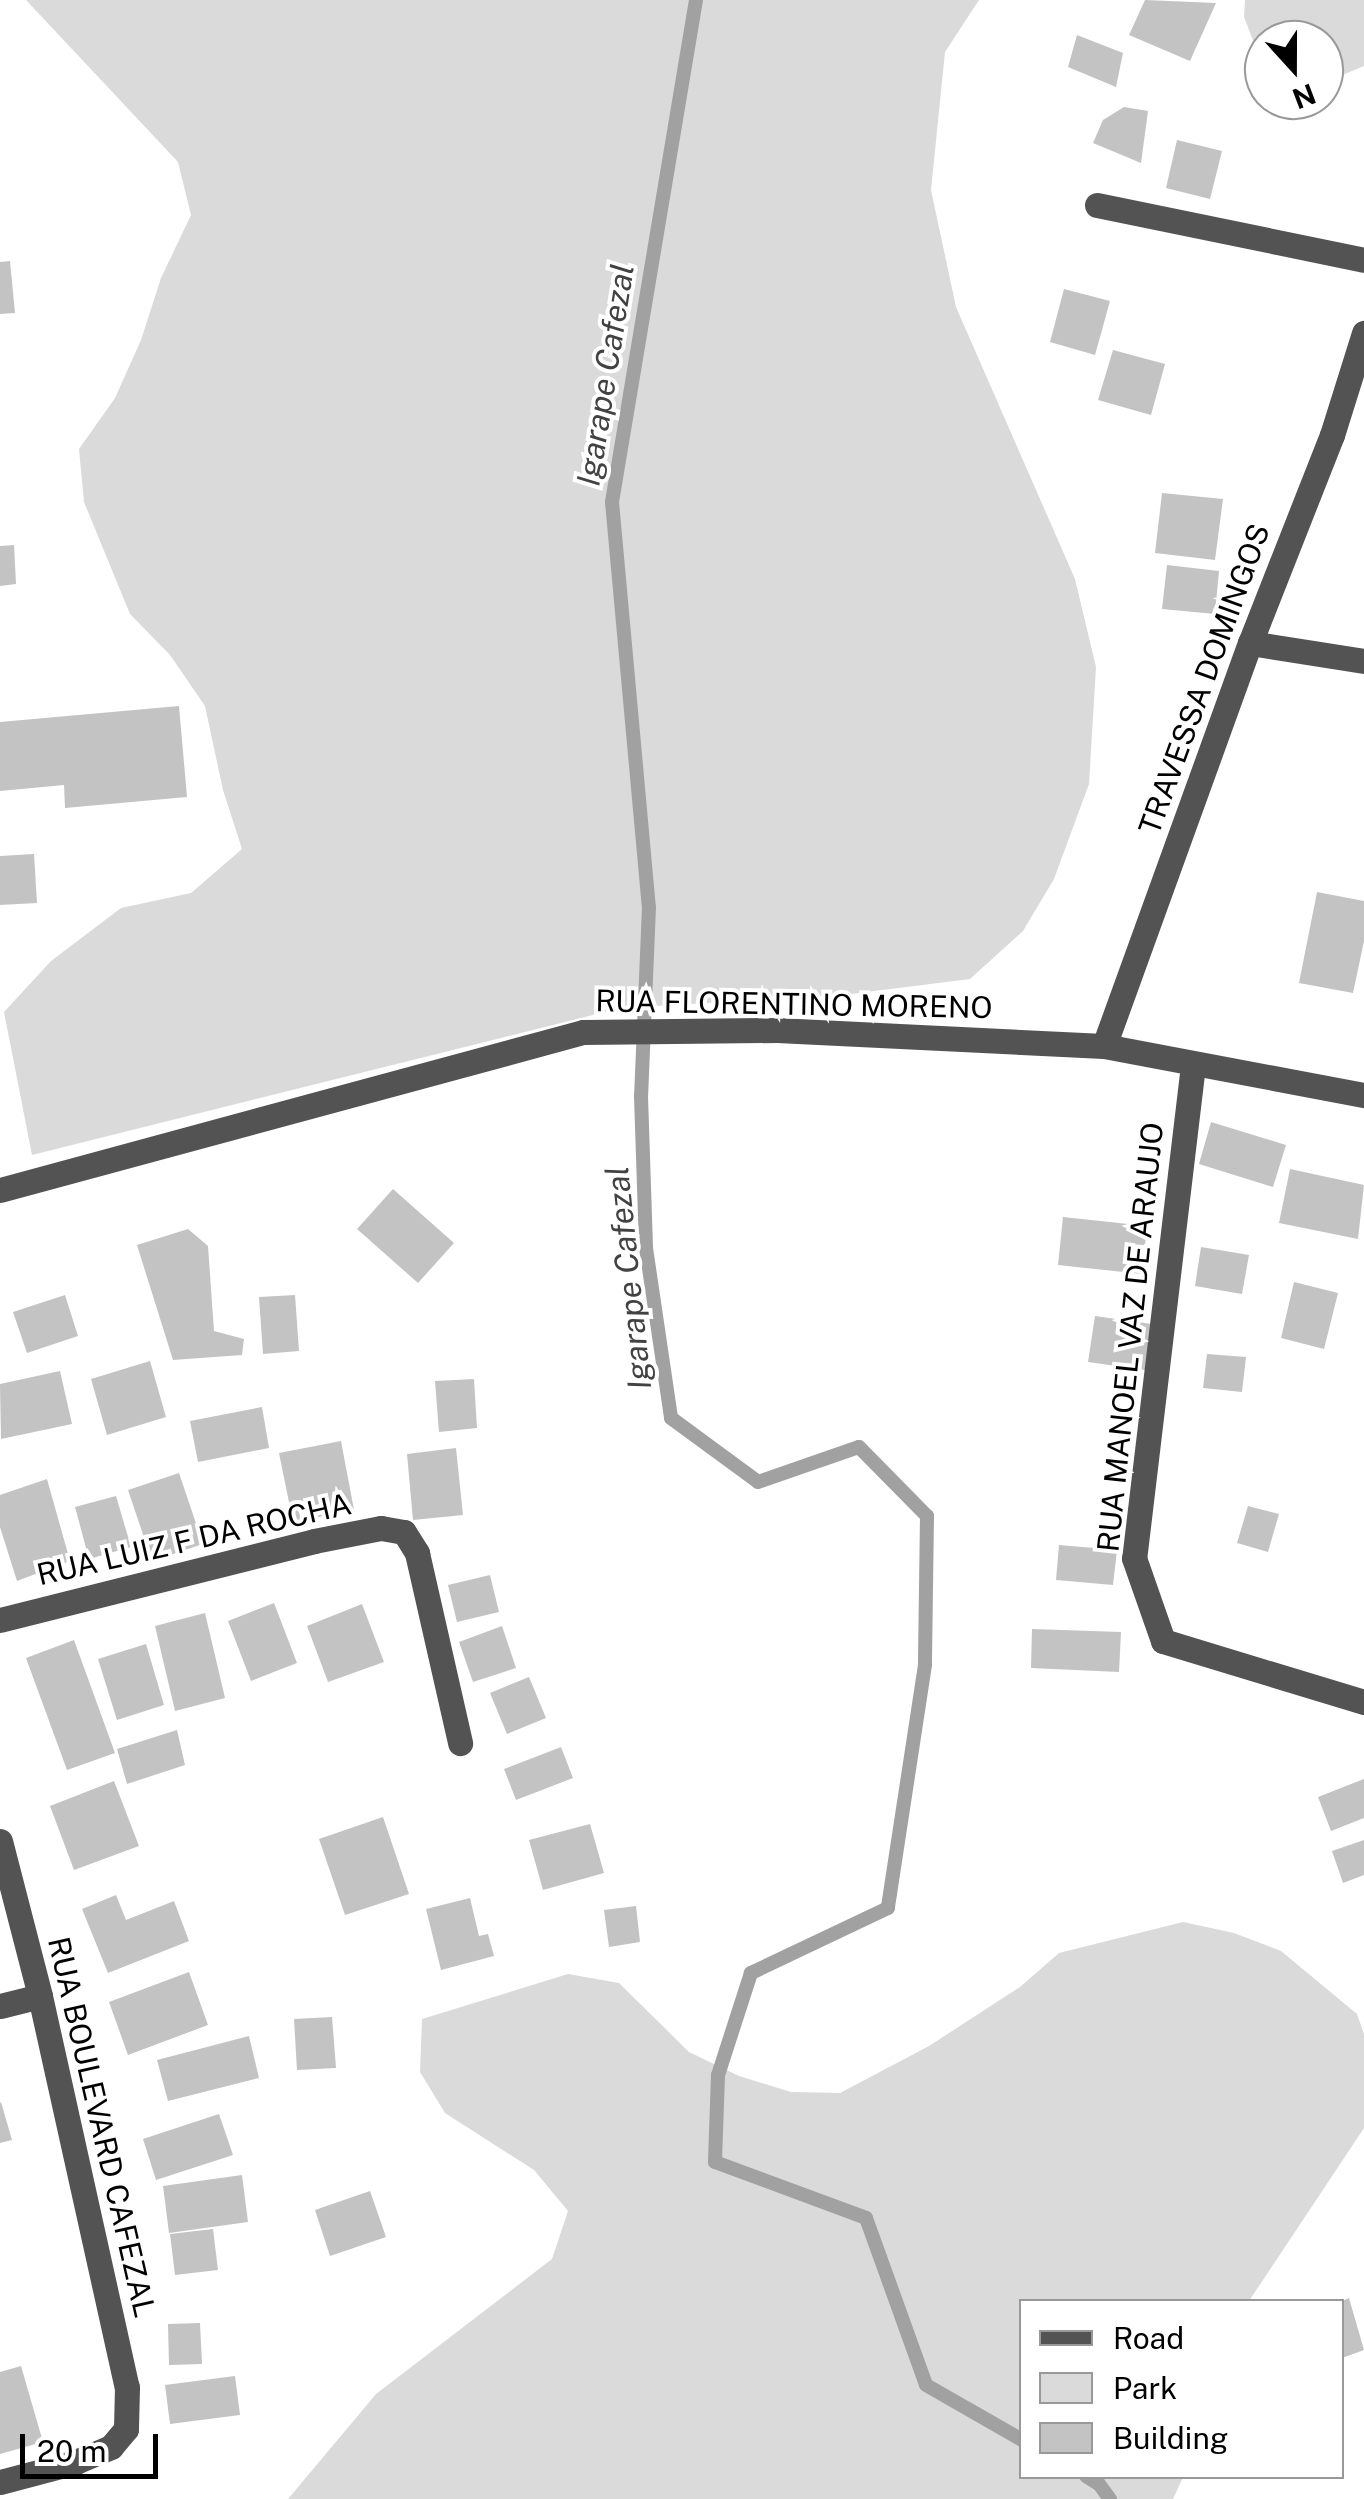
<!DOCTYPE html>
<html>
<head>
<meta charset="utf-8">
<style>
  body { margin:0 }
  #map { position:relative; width:1364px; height:2499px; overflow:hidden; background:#fff; font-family:"Public Sans",sans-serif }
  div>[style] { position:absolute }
  .green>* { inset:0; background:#dadada }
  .stream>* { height:14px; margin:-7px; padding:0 7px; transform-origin:7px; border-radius:7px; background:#a1a1a1 }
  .building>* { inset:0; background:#c3c3c3 }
  .minor>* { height:25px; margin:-12.5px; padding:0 12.5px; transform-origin:12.5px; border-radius:12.5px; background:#535353 }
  span { translate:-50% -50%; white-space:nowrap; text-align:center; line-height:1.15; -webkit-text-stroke:8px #fff; paint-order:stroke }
  .street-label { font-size:30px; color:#000 }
  .water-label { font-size:32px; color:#424242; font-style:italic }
  .legend { position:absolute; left:1019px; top:2299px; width:325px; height:180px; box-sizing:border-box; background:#fff; border:2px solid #999; margin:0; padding:12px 18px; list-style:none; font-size:30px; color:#000 }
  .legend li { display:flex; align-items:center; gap:20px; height:50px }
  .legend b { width:50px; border:2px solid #999 }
  .north { position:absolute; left:1244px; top:20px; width:100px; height:100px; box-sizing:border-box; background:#fff; border:2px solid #999; border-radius:50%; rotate:159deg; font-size:28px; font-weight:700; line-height:40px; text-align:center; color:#000 }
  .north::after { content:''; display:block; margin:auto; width:35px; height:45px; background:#000; clip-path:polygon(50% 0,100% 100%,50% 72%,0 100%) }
  .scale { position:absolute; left:20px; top:2434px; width:138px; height:45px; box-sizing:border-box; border:5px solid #000; border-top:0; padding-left:12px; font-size:30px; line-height:35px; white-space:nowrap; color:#000; -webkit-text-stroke:8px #fff; paint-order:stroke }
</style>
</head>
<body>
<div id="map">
  <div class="green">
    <div style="clip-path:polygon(26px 0,979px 0,945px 52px,931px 190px,956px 307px,1075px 579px,1096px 667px,1089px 784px,1054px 879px,1023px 931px,970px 979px,843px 995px,621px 1008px,32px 1155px,4px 1012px,51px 961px,121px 908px,191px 893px,242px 849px,223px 790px,205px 706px,170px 655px,130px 614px,84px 502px,79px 449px,115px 398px,141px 340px,161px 278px,191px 215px,178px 162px)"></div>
    <div style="clip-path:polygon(1245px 0,1364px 0,1364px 66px,1340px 76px,1324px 76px,1324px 40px,1264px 40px,1264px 69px,1244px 17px)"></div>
    <div style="clip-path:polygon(1183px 1922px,1234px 1933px,1281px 1951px,1357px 2014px,1364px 2034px,1364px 2128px,1249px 2301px,1022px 2302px,1022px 2476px,1183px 2477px,1173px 2499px,288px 2499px,376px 2394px,552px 2259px,568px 2211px,534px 2170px,445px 2113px,420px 2072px,422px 2019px,568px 1974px,619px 1983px,689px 2052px,739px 2076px,791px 2092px,840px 2093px,929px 2046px,1020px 1987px,1059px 1953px)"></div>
  </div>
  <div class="stream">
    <div style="left:696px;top:0;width:509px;rotate:99.5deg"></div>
    <div style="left:612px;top:502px;width:407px;rotate:84.8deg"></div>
    <div style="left:649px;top:907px;width:189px;rotate:92.4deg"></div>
    <div style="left:641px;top:1096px;width:152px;rotate:88.1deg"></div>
    <div style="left:646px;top:1248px;width:172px;rotate:81.6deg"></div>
    <div style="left:671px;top:1418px;width:108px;rotate:36.3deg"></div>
    <div style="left:758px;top:1482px;width:107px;rotate:-19.1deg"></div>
    <div style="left:859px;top:1447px;width:97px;rotate:45.4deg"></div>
    <div style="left:927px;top:1516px;width:149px;rotate:90.8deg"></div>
    <div style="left:925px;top:1665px;width:246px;rotate:98.7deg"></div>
    <div style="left:888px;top:1908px;width:152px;rotate:154.6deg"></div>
    <div style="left:751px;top:1973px;width:107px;rotate:107.9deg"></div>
    <div style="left:718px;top:2075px;width:87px;rotate:92deg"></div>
    <div style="left:715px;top:2162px;width:161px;rotate:20.3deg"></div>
    <div style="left:866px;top:2218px;width:177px;rotate:70.2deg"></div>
    <div style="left:926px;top:2385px;width:111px;rotate:29.8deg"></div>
    <div style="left:1086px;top:2476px;width:15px;rotate:32deg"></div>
    <div style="left:1099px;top:2484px;width:19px;rotate:54deg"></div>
  </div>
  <div class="building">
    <div style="clip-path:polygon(1145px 0,1216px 3px,1190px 61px,1129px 35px)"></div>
    <div style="clip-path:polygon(1077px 35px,1123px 53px,1116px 87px,1068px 67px)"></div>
    <div style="clip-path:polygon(1124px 107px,1148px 111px,1141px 163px,1093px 143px,1103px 120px)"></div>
    <div style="clip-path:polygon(1177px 140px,1222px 151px,1210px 199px,1166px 188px)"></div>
    <div style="clip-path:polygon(10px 261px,15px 313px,0 314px,0 262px)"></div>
    <div style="clip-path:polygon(1064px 289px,1110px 301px,1095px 355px,1050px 342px)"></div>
    <div style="clip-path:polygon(1113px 350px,1165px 364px,1151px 415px,1098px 400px)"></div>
    <div style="clip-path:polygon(1162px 493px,1223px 499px,1215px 560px,1155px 553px)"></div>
    <div style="clip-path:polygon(14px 545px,16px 584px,0 586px,0 546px)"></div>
    <div style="clip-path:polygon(1167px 565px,1219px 571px,1215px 614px,1162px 609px)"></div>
    <div style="clip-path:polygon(179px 706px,187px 797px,65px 808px,64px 785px,0 791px,0 722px)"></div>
    <div style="clip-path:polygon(34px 854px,37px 903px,0 905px,0 856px)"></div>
    <div style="clip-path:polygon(1317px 892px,1364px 901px,1364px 941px,1353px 993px,1299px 983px)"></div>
    <div style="clip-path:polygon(1211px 1122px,1286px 1145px,1273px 1187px,1199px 1164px)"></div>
    <div style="clip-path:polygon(1290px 1169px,1364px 1185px,1358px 1239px,1279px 1223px)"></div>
    <div style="clip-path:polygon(393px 1189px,454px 1243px,418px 1283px,357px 1229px)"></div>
    <div style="clip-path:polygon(1063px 1217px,1147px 1226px,1142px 1274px,1058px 1265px)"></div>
    <div style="clip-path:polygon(188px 1229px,208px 1246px,214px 1331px,244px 1339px,242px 1355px,173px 1360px,137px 1245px)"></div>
    <div style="clip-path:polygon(1201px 1247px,1249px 1255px,1242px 1294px,1195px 1286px)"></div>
    <div style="clip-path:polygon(1294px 1282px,1338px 1293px,1324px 1349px,1281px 1338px)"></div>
    <div style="clip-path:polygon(65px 1295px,78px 1336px,27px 1353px,13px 1312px)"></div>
    <div style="clip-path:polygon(295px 1295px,299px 1351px,263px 1354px,259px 1297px)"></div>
    <div style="clip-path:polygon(1095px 1316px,1152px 1324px,1145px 1370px,1088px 1362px)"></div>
    <div style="clip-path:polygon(1207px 1354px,1246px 1357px,1242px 1392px,1203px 1388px)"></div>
    <div style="clip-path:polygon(150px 1361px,166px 1417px,107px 1435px,91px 1379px)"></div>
    <div style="clip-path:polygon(60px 1371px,72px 1424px,1px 1439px,0 1384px)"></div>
    <div style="clip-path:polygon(474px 1379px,477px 1428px,439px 1432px,435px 1381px)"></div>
    <div style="clip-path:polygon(262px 1407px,269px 1448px,198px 1462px,190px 1421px)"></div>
    <div style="clip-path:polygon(341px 1441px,354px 1510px,293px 1522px,279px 1453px)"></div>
    <div style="clip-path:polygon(456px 1448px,463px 1515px,413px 1520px,407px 1454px)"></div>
    <div style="clip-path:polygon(179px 1473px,203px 1544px,152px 1561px,128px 1490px)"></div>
    <div style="clip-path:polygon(47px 1479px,70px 1561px,17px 1581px,0 1527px,0 1495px)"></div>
    <div style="clip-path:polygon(116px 1496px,131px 1547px,89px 1559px,75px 1507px)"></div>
    <div style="clip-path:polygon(1248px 1506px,1279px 1514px,1268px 1552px,1237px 1543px)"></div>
    <div style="clip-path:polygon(1059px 1545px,1117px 1550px,1113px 1585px,1056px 1580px)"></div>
    <div style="clip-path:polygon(490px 1575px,499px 1612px,457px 1622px,448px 1585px)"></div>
    <div style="clip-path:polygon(274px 1603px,297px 1663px,251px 1681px,228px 1621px)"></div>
    <div style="clip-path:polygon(362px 1604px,384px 1662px,328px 1682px,307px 1626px)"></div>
    <div style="clip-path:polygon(205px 1613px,225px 1698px,175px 1711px,155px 1626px)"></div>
    <div style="clip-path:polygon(502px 1626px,516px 1668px,473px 1682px,459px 1642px)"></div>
    <div style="clip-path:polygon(1032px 1629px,1121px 1632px,1119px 1672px,1031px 1668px)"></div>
    <div style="clip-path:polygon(74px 1640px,115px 1753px,67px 1770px,26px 1658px)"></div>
    <div style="clip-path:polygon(146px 1644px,164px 1705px,117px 1720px,98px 1659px)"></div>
    <div style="clip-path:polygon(529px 1677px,546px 1718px,507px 1734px,490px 1693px)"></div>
    <div style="clip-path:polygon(177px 1730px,185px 1765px,127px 1784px,117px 1749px)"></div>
    <div style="clip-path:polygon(561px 1747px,573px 1778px,516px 1800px,504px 1769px)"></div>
    <div style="clip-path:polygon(1364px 1779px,1364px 1818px,1331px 1831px,1318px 1797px)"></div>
    <div style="clip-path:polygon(114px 1781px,139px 1846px,74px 1870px,50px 1806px)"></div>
    <div style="clip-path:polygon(383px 1817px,409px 1894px,345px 1915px,319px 1839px)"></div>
    <div style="clip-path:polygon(590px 1824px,604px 1873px,543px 1890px,529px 1840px)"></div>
    <div style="clip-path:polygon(1364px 1840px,1364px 1875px,1343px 1883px,1332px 1851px)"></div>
    <div style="clip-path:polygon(116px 1895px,126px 1920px,174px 1901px,189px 1941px,108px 1973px,82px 1909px)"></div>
    <div style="clip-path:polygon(470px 1898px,479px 1936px,488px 1934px,494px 1956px,441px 1970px,426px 1909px)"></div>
    <div style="clip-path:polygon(636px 1906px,640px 1942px,609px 1947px,604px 1910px)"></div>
    <div style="clip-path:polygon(189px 1972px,208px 2025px,128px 2055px,109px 2002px)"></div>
    <div style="clip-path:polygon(332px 2017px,336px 2068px,297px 2070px,294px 2019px)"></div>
    <div style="clip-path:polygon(249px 2036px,259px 2078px,168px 2101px,157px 2060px)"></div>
    <div style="clip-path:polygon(1px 2102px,12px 2140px,0 2143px,0 2103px)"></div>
    <div style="clip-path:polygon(219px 2114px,233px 2155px,156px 2180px,143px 2139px)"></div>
    <div style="clip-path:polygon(242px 2175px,248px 2222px,169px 2233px,163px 2186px)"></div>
    <div style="clip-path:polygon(370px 2191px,386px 2237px,330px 2256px,315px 2210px)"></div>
    <div style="clip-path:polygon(213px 2229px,218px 2270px,175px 2275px,170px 2234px)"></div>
    <div style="clip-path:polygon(1349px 2298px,1364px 2350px,1342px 2358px,1342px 2301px)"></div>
    <div style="clip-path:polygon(200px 2323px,202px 2364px,169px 2365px,168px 2324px)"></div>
    <div style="clip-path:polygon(21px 2366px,43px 2442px,0 2454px,0 2372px)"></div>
    <div style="clip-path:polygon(235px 2376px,240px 2415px,170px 2424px,165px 2385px)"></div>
  </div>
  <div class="minor">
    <div style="left:1097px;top:205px;width:273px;rotate:11.6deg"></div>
    <div style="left:1250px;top:643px;width:115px;rotate:9deg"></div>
    <div style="left:1104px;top:1046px;width:429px;rotate:-70.1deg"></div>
    <div style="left:1250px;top:643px;width:224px;rotate:-68.5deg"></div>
    <div style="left:1332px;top:435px;width:107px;rotate:-72.6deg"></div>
    <div style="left:1193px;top:1065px;width:497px;rotate:96.8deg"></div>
    <div style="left:1134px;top:1558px;width:88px;rotate:70.7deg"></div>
    <div style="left:1163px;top:1641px;width:210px;rotate:16.9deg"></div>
    <div style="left:0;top:1190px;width:604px;rotate:-15.16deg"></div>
    <div style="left:583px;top:1032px;width:194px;rotate:-0.6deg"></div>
    <div style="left:777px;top:1030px;width:327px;rotate:2.8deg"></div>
    <div style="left:1104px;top:1046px;width:265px;rotate:10.7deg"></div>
    <div style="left:0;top:1620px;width:324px;rotate:-14.1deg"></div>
    <div style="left:314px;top:1541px;width:68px;rotate:-11deg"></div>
    <div style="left:381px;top:1528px;width:23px;rotate:10deg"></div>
    <div style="left:404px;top:1532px;width:25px;rotate:58deg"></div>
    <div style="left:417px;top:1553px;width:195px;rotate:77.2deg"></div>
    <div style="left:0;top:1841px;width:160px;rotate:75.5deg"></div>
    <div style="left:40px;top:1996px;width:401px;rotate:77.5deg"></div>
    <div style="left:127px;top:2387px;width:42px;rotate:91.4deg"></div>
    <div style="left:126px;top:2429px;width:23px;rotate:130deg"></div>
    <div style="left:111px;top:2447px;width:38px;rotate:157deg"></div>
    <div style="left:76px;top:2462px;width:79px;rotate:165.3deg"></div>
    <div style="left:0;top:2006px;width:41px;rotate:-14deg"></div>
  </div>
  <div class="street-label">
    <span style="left:1204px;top:679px;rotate:-70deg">TRAVESSA DOMINGOS</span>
    <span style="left:794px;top:1004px;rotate:1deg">RUA FLORENTINO MORENO</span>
    <span style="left:1130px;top:1337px;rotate:-84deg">RUA MANOEL VAZ DE ARAUJO</span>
    <span style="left:194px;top:1539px;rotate:-13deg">RUA LUIZ F DA ROCHA</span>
    <span style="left:102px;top:2127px;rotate:77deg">RUA BOULEVARD CAFEZAL</span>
  </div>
  <div class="water-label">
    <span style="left:606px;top:375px;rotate:-81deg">Igarape Cafezal</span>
    <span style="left:629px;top:1278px;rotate:-96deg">Igarape Cafezal</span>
  </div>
  <ul class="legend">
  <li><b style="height:12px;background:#535353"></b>Road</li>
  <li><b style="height:28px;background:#dadada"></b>Park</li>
  <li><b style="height:28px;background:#c3c3c3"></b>Building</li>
  </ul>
  <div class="north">N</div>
  <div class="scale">20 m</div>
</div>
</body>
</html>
